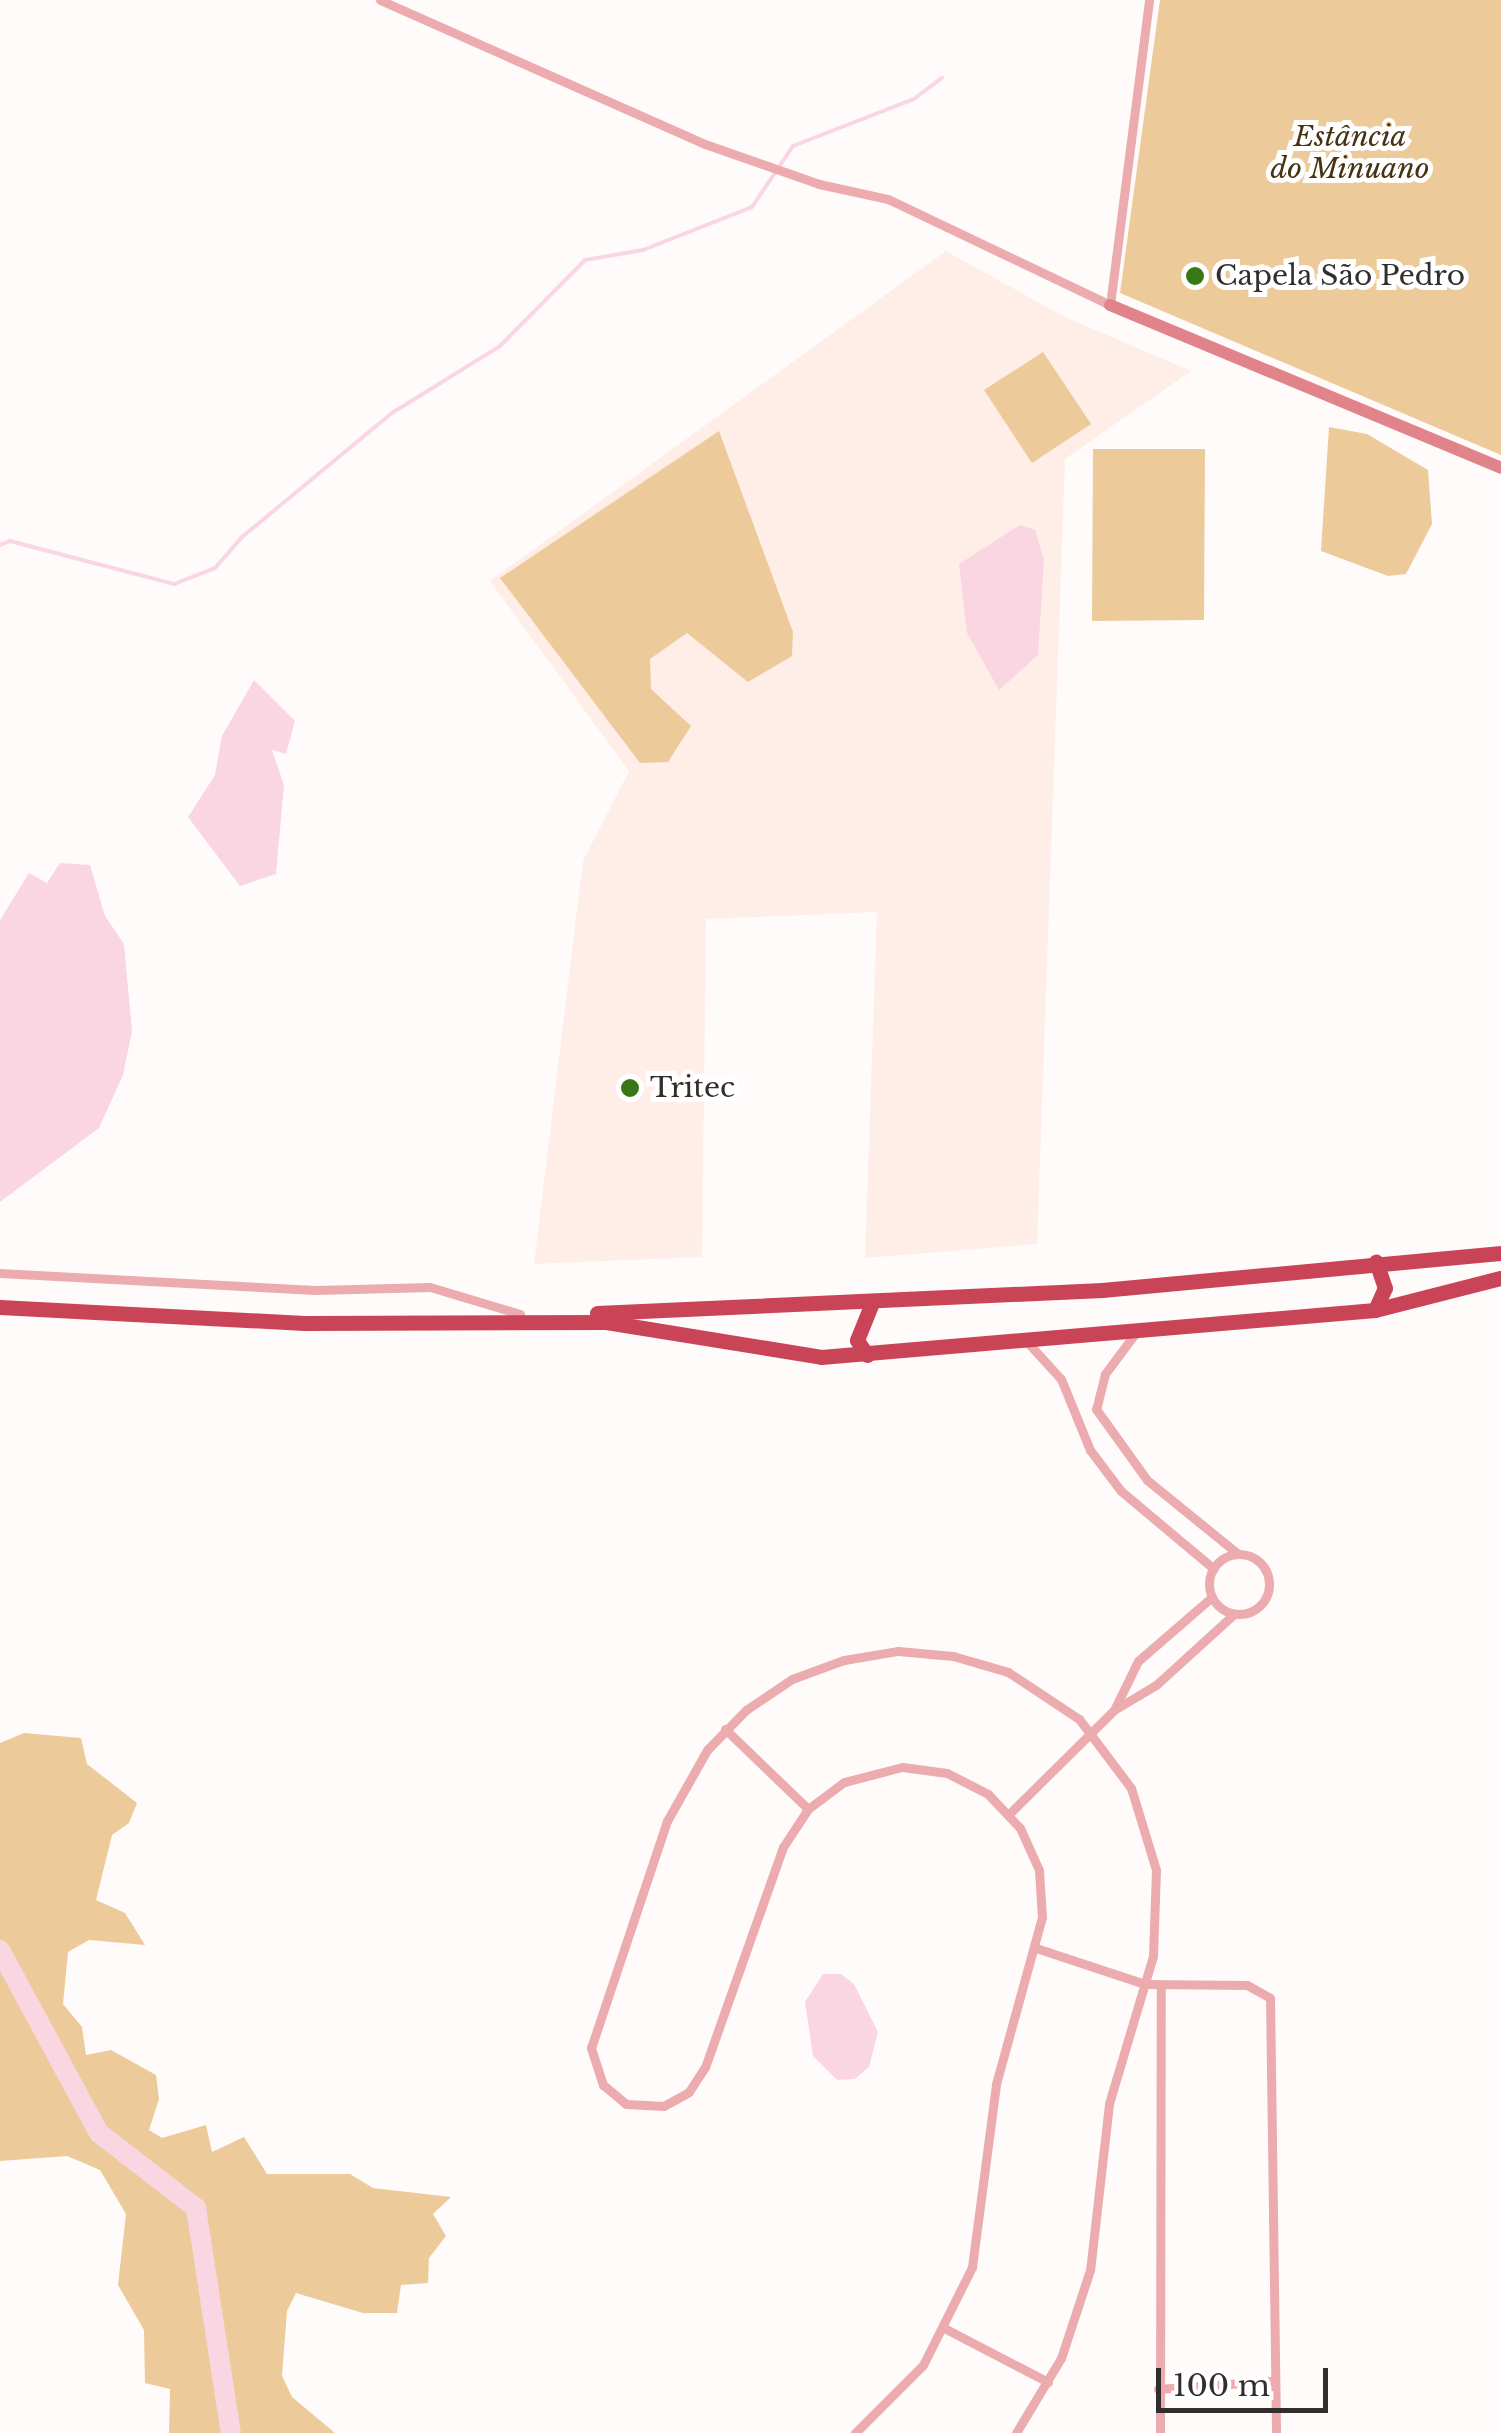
<!DOCTYPE html>
<html>
<head>
<meta charset="utf-8">
<style>
  body { margin:0 }
  #map { position:relative; width:1501px; height:2433px; overflow:hidden; background:#fffbfa; font-family:"Libre Baskerville",serif }
  div>[style] { position:absolute }
  .built>* { inset:0; background:#ffede8 }
  .green>* { inset:0; background:#ecca99 }
  .water>* { inset:0; background:#fad6e2 }
  .stream>* { height:4px; margin:-2px; padding:0 2px; transform-origin:2px; border-radius:2px; background:#fad6e2 }
  .river>* { height:20px; margin:-10px; padding:0 10px; transform-origin:10px; border-radius:10px; background:#fad6e2 }
  .street>* { height:9px; margin:-4.5px; padding:0 4.5px; transform-origin:4.5px; border-radius:4.5px; background:#ecacaf }
  .street>.ring { margin:-4.5px; padding:0; box-sizing:content-box; background:none; border:9px solid #ecacaf; border-radius:50% }
  .secondary>* { height:12px; margin:-6px; padding:0 6px; transform-origin:6px; border-radius:6px; background:#e0838a }
  .highway>* { height:15px; margin:-7.5px; padding:0 7.5px; transform-origin:7.5px; border-radius:7.5px; background:#ca4458 }
  .dots>* { width:28px; height:28px; translate:-50% -50%; box-sizing:border-box; border:5px solid #fff; border-radius:50% }
  span { translate:-50% -50%; white-space:nowrap; text-align:center; line-height:1.15; -webkit-text-stroke:10px #fff; paint-order:stroke }
  .park-label { font-size:28px; color:#473312; font-style:italic }
  .poi-label { font-size:28px; color:#322e2d }
  .left { translate:0 -50%; text-align:left }
  .scale { position:absolute; left:1156px; top:2368px; width:172px; height:45px; box-sizing:border-box; border:5px solid #322e2d; border-top:0; padding-left:12px; font-size:30px; line-height:35px; white-space:nowrap; color:#322e2d; -webkit-text-stroke:8px #fff; paint-order:stroke }
</style>
</head>
<body>
<div id="map">
  <div class="built">
    <div style="clip-path:polygon(946px 251px,1065px 317px,1191px 371px,1065px 459px,1037px 1244px,865px 1258px,877px 912px,706px 919px,702px 1257px,534px 1264px,583px 861px,629px 771px,490px 581px)"></div>
  </div>
  <div class="green">
    <div style="clip-path:polygon(1160px 0,1501px 0,1501px 455px,1120px 293px)"></div>
    <div style="clip-path:polygon(1043px 352px,1091px 424px,1032px 463px,984px 390px)"></div>
    <div style="clip-path:polygon(1329px 427px,1367px 434px,1428px 470px,1432px 524px,1406px 574px,1388px 576px,1321px 551px)"></div>
    <div style="clip-path:polygon(719px 431px,793px 632px,792px 656px,748px 682px,687px 633px,650px 659px,651px 689px,691px 726px,668px 762px,640px 763px,500px 578px)"></div>
    <div style="clip-path:polygon(1093px 449px,1205px 449px,1204px 620px,1092px 621px)"></div>
    <div style="clip-path:polygon(24px 1733px,81px 1738px,87px 1764px,137px 1803px,129px 1823px,112px 1835px,96px 1900px,125px 1913px,145px 1945px,89px 1940px,68px 1952px,63px 2004px,82px 2027px,86px 2055px,111px 2050px,156px 2075px,159px 2099px,149px 2130px,162px 2138px,206px 2125px,212px 2152px,244px 2137px,267px 2174px,350px 2174px,373px 2188px,451px 2197px,433px 2214px,446px 2236px,429px 2258px,428px 2283px,401px 2285px,397px 2313px,363px 2313px,296px 2293px,287px 2311px,282px 2376px,292px 2397px,335px 2433px,169px 2433px,170px 2389px,145px 2383px,144px 2330px,118px 2285px,126px 2214px,100px 2170px,67px 2156px,0 2161px,0 1743px)"></div>
  </div>
  <div class="water">
    <div style="clip-path:polygon(1020px 525px,1035px 530px,1044px 560px,1038px 655px,999px 690px,967px 633px,959px 564px)"></div>
    <div style="clip-path:polygon(254px 680px,295px 721px,286px 754px,272px 750px,284px 785px,276px 874px,240px 886px,188px 817px,215px 775px,222px 736px)"></div>
    <div style="clip-path:polygon(60px 863px,90px 865px,105px 916px,124px 944px,132px 1031px,123px 1075px,99px 1128px,0 1202px,0 920px,29px 873px,47px 883px)"></div>
    <div style="clip-path:polygon(823px 1974px,841px 1974px,854px 1984px,878px 2032px,869px 2067px,855px 2079px,837px 2080px,813px 2056px,805px 2002px)"></div>
  </div>
  <div class="stream">
    <div style="left:0;top:545px;width:11px;rotate:-22deg"></div>
    <div style="left:10px;top:541px;width:170px;rotate:14.7deg"></div>
    <div style="left:174px;top:584px;width:44px;rotate:-21.3deg"></div>
    <div style="left:215px;top:568px;width:41px;rotate:-48.9deg"></div>
    <div style="left:242px;top:537px;width:195px;rotate:-39.6deg"></div>
    <div style="left:392px;top:413px;width:127px;rotate:-31.8deg"></div>
    <div style="left:500px;top:346px;width:121px;rotate:-45.3deg"></div>
    <div style="left:585px;top:260px;width:59px;rotate:-9.8deg"></div>
    <div style="left:643px;top:250px;width:117px;rotate:-21.5deg"></div>
    <div style="left:752px;top:207px;width:73px;rotate:-56.1deg"></div>
    <div style="left:793px;top:146px;width:130px;rotate:-21.2deg"></div>
    <div style="left:914px;top:99px;width:35px;rotate:-37deg"></div>
  </div>
  <div class="river">
    <div style="left:0;top:1950px;width:208px;rotate:61.6deg"></div>
    <div style="left:99px;top:2133px;width:123px;rotate:37.7deg"></div>
    <div style="left:196px;top:2208px;width:228px;rotate:81.2deg"></div>
  </div>
  <div class="street">
    <div style="left:380px;top:0;width:355px;rotate:23.9deg"></div>
    <div style="left:705px;top:144px;width:121px;rotate:19.3deg"></div>
    <div style="left:819px;top:184px;width:71px;rotate:12.3deg"></div>
    <div style="left:888px;top:199px;width:246px;rotate:25.5deg"></div>
    <div style="left:1110px;top:305px;width:307px;rotate:-82.7deg"></div>
    <div style="left:0;top:1273px;width:316px;rotate:3.1deg"></div>
    <div style="left:316px;top:1290px;width:114px;rotate:-1.5deg"></div>
    <div style="left:430px;top:1287px;width:94px;rotate:16.7deg"></div>
    <div style="left:1137px;top:1331px;width:54px;rotate:126.7deg"></div>
    <div style="left:1105px;top:1374px;width:36px;rotate:104deg"></div>
    <div style="left:1096px;top:1409px;width:87px;rotate:54.3deg"></div>
    <div style="left:1147px;top:1480px;width:117px;rotate:39.1deg"></div>
    <div style="left:1029px;top:1344px;width:47px;rotate:47.6deg"></div>
    <div style="left:1061px;top:1379px;width:77px;rotate:67.8deg"></div>
    <div style="left:1090px;top:1450px;width:51px;rotate:52.9deg"></div>
    <div style="left:1121px;top:1491px;width:121px;rotate:40deg"></div>
    <div class="ring" style="left:1209px;top:1554px;width:51px;height:51px"></div>
    <div style="left:1115px;top:1708px;width:52px;rotate:-63.9deg"></div>
    <div style="left:1138px;top:1661px;width:98px;rotate:-40.9deg"></div>
    <div style="left:725px;top:1729px;width:115px;rotate:43.9deg"></div>
    <div style="left:1010px;top:1813px;width:146px;rotate:-44.7deg"></div>
    <div style="left:1114px;top:1710px;width:49px;rotate:-30.8deg"></div>
    <div style="left:1156px;top:1685px;width:105px;rotate:-42.3deg"></div>
    <div style="left:1036px;top:1948px;width:115px;rotate:18.3deg"></div>
    <div style="left:1145px;top:1984px;width:102px;rotate:0.6deg"></div>
    <div style="left:1247px;top:1985px;width:26px;rotate:29deg"></div>
    <div style="left:1270px;top:1998px;width:435px;rotate:89.2deg"></div>
    <div style="left:946px;top:2329px;width:115px;rotate:27.5deg"></div>
    <div style="left:1158px;top:2389px;width:115px;rotate:-4deg"></div>
    <div style="left:855px;top:2433px;width:96px;rotate:-45deg"></div>
    <div style="left:923px;top:2365px;width:110px;rotate:-63.4deg"></div>
    <div style="left:972px;top:2267px;width:185px;rotate:-82.5deg"></div>
    <div style="left:996px;top:2084px;width:173px;rotate:-74.6deg"></div>
    <div style="left:1042px;top:1917px;width:47px;rotate:-93.7deg"></div>
    <div style="left:1039px;top:1870px;width:46px;rotate:-114.3deg"></div>
    <div style="left:1020px;top:1828px;width:47px;rotate:-133.3deg"></div>
    <div style="left:988px;top:1794px;width:46px;rotate:-152.9deg"></div>
    <div style="left:947px;top:1773px;width:45px;rotate:-172.4deg"></div>
    <div style="left:902px;top:1767px;width:60px;rotate:165.5deg"></div>
    <div style="left:844px;top:1782px;width:45px;rotate:143.1deg"></div>
    <div style="left:808px;top:1809px;width:45px;rotate:123.3deg"></div>
    <div style="left:783px;top:1847px;width:233px;rotate:109.5deg"></div>
    <div style="left:705px;top:2067px;width:30px;rotate:123deg"></div>
    <div style="left:689px;top:2092px;width:29px;rotate:151deg"></div>
    <div style="left:664px;top:2106px;width:38px;rotate:-177deg"></div>
    <div style="left:626px;top:2104px;width:30px;rotate:-140deg"></div>
    <div style="left:603px;top:2085px;width:39px;rotate:-108deg"></div>
    <div style="left:591px;top:2048px;width:239px;rotate:-71.5deg"></div>
    <div style="left:667px;top:1821px;width:81px;rotate:-60.6deg"></div>
    <div style="left:707px;top:1750px;width:56px;rotate:-45.7deg"></div>
    <div style="left:746px;top:1710px;width:55px;rotate:-34deg"></div>
    <div style="left:792px;top:1679px;width:55px;rotate:-20.1deg"></div>
    <div style="left:844px;top:1660px;width:55px;rotate:-9.5deg"></div>
    <div style="left:898px;top:1651px;width:55px;rotate:5.2deg"></div>
    <div style="left:953px;top:1656px;width:57px;rotate:16.2deg"></div>
    <div style="left:1008px;top:1672px;width:85px;rotate:33.5deg"></div>
    <div style="left:1079px;top:1719px;width:86px;rotate:53deg"></div>
    <div style="left:1131px;top:1788px;width:86px;rotate:73deg"></div>
    <div style="left:1156px;top:1870px;width:86px;rotate:92deg"></div>
    <div style="left:1153px;top:1956px;width:154px;rotate:106.6deg"></div>
    <div style="left:1109px;top:2104px;width:167px;rotate:96.5deg"></div>
    <div style="left:1090px;top:2270px;width:93px;rotate:108.2deg"></div>
    <div style="left:1061px;top:2358px;width:87px;rotate:121deg"></div>
    <div style="left:1160px;top:2433px;width:448px;rotate:-89.9deg"></div>
  </div>
  <div class="secondary">
    <div style="left:1110px;top:305px;width:424px;rotate:22.6deg"></div>
  </div>
  <div class="highway">
    <div style="left:0;top:1307px;width:305px;rotate:3deg"></div>
    <div style="left:305px;top:1323px;width:301px;rotate:-0.2deg"></div>
    <div style="left:606px;top:1322px;width:218px;rotate:9.2deg"></div>
    <div style="left:821px;top:1357px;width:556px;rotate:-4.85deg"></div>
    <div style="left:1375px;top:1310px;width:130px;rotate:-14.3deg"></div>
    <div style="left:1375px;top:1310px;width:24px;rotate:-66deg"></div>
    <div style="left:1385px;top:1288px;width:28px;rotate:-109deg"></div>
    <div style="left:597px;top:1313px;width:506px;rotate:-2.61deg"></div>
    <div style="left:1102px;top:1290px;width:401px;rotate:-5.3deg"></div>
    <div style="left:867px;top:1355px;width:18px;rotate:-124deg"></div>
    <div style="left:857px;top:1340px;width:38px;rotate:-68deg"></div>
  </div>
  <div class="dots">
    <div style="left:1195px;top:276px;background:#377714"></div>
    <div style="left:630px;top:1088px;background:#377714"></div>
  </div>
  <div class="park-label">
    <span style="left:1350px;top:153px">Estância<br>do Minuano</span>
  </div>
  <div class="poi-label">
    <span class="left" style="left:1215px;top:276px">Capela São Pedro</span>
    <span class="left" style="left:650px;top:1088px">Tritec</span>
  </div>
  <div class="scale">100 m</div>
</div>
</body>
</html>
